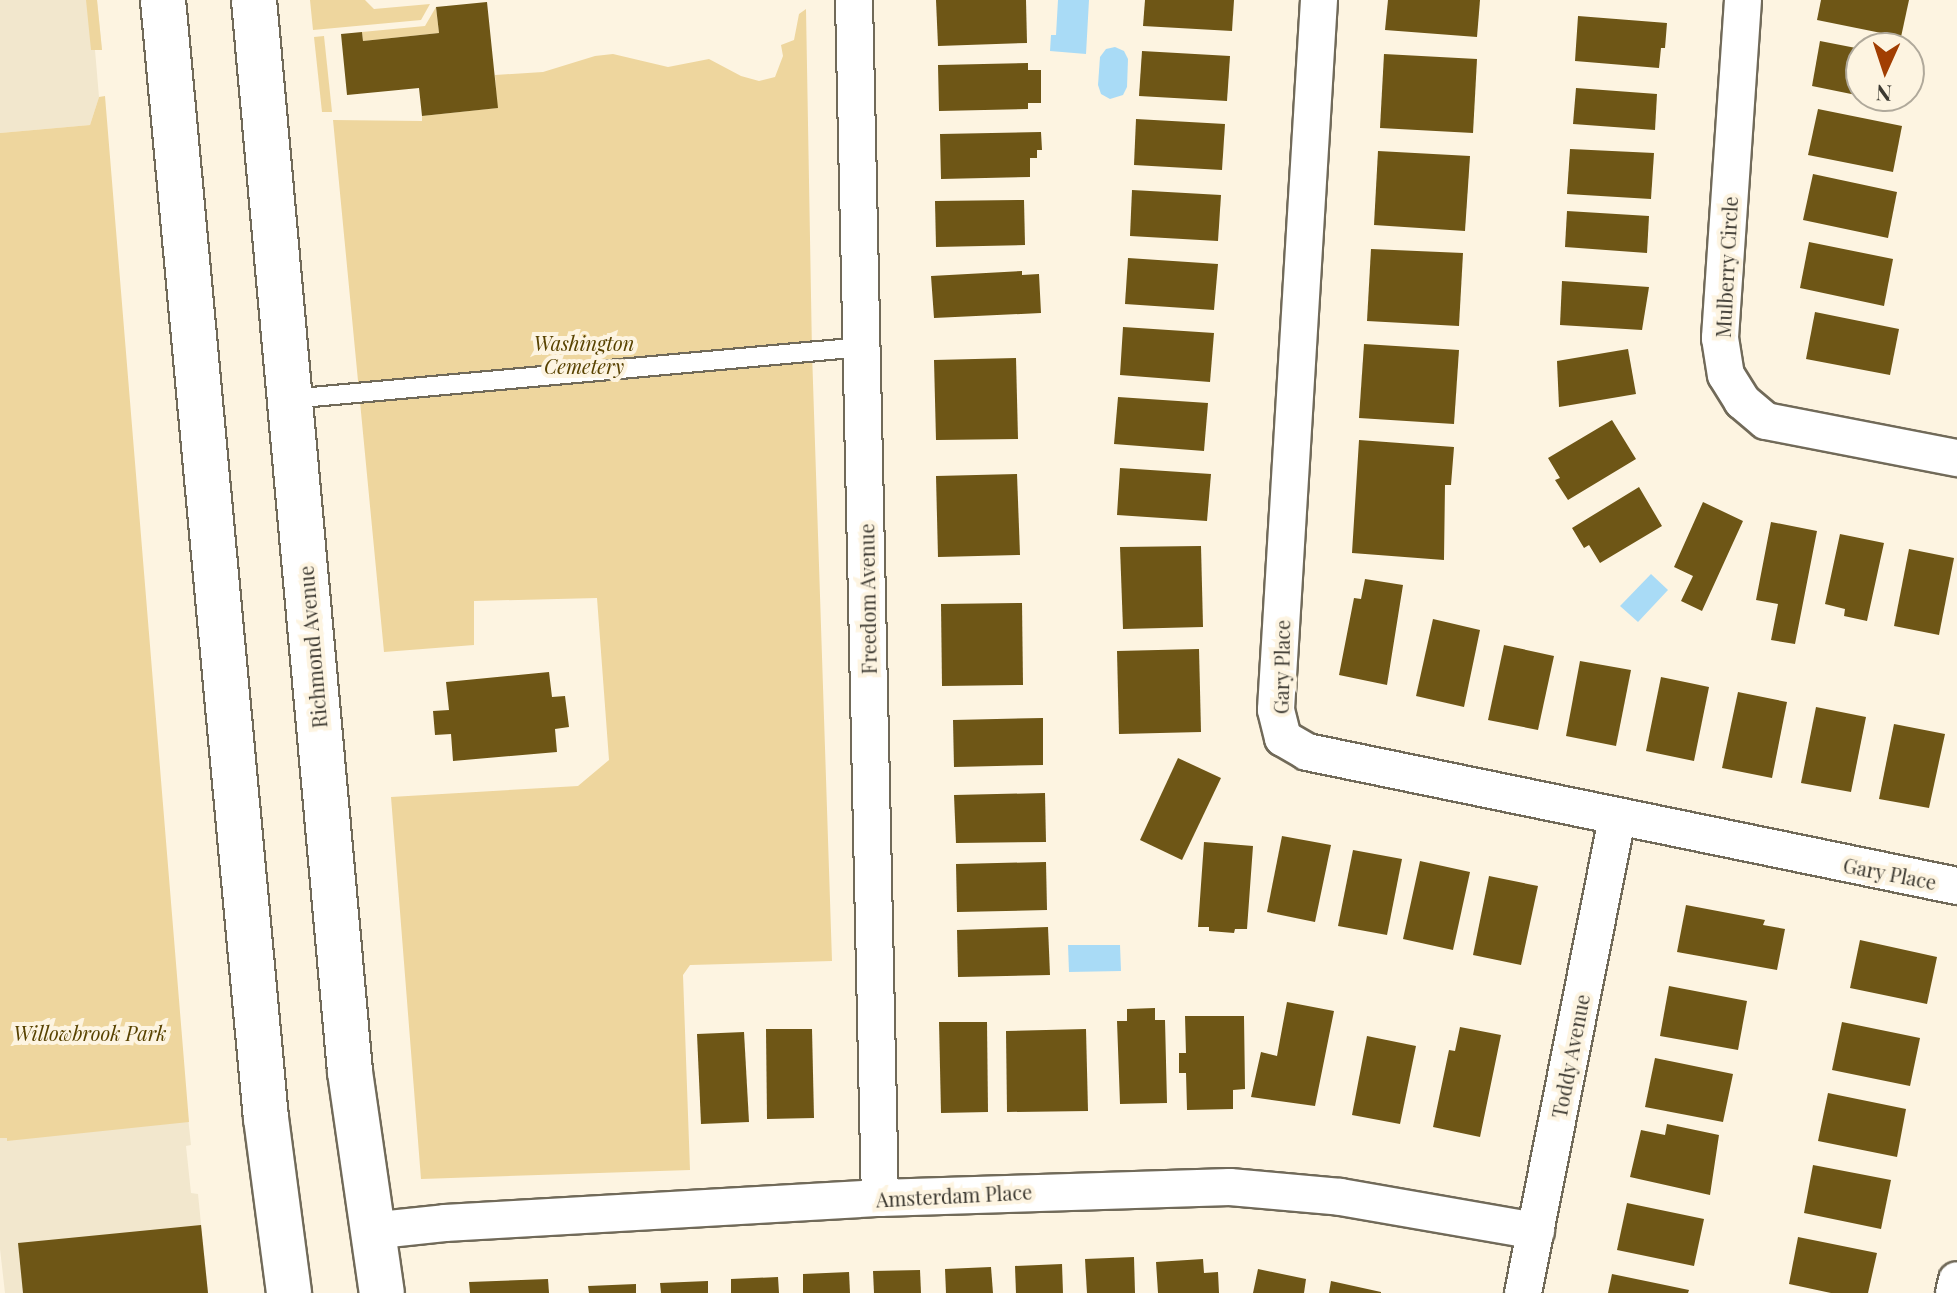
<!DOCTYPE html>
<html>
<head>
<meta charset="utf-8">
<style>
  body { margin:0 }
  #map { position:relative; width:1957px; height:1293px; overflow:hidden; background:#fdf4e1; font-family:"Playfair Display",serif }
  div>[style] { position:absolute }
  .built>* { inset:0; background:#f2e7cd }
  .green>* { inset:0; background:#eed69e }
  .water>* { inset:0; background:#a9dbf6 }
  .building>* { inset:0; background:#6e5616 }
  .roads { filter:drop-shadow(2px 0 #716a59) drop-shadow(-2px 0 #716a59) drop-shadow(0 2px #716a59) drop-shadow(0 -2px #716a59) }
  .service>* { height:18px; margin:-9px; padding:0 9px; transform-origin:9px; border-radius:9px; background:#fff }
  .minor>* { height:36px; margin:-18px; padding:0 18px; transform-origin:18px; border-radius:18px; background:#fff }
  .primary>* { height:44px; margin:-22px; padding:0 22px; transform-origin:22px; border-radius:22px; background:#fff }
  span { translate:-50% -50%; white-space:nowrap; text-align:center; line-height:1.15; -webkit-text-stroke:8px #fdf4e1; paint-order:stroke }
  .street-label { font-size:20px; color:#3c3931 }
  .park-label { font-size:20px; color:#584200; font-style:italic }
  .north { position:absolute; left:1845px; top:32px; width:80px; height:80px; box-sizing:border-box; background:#fdf4e1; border:2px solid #b0a99b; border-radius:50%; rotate:183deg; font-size:22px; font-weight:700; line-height:32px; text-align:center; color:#3c3931 }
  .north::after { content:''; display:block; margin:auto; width:28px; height:36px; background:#a13e02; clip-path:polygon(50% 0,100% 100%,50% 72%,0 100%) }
</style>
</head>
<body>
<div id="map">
  <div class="built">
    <div style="clip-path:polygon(0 0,97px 0,102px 50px,95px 50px,99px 97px,90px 125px,0 133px)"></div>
    <div style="clip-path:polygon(188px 1117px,191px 1145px,186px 1146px,191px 1193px,198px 1194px,208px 1293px,5px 1293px,0 1249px,0 1134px)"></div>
  </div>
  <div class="green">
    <div style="clip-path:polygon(86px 0,97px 0,102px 50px,91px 50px)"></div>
    <div style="clip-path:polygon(310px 0,365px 0,374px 9px,430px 4px,421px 20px,313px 30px)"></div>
    <div style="clip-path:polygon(436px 7px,439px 33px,363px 41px,362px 32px,425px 26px)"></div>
    <div style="clip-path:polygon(806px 9px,812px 352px,832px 961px,690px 965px,683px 975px,690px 1170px,421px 1179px,391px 797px,578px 786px,609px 760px,597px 598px,474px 601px,474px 645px,384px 652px,333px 120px,422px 121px,422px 116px,497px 108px,495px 75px,543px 72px,595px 56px,613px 54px,668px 67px,709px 59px,741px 76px,759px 81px,775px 77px,783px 56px,781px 45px,794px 40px,799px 14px)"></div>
    <div style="clip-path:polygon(324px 36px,332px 112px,322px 112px,314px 37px)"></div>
    <div style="clip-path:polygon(105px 96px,189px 1122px,7px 1141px,7px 1138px,0 1138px,0 133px,90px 125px,99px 97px)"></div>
  </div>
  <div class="water">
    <div style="clip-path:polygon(1058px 0,1089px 0,1086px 54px,1050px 51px,1051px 35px,1056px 35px)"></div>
    <div style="clip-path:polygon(1115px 47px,1124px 51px,1128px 59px,1127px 87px,1123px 95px,1110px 99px,1101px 94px,1098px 85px,1100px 57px,1106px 49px)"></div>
    <div style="clip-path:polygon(1651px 574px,1668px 590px,1638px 622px,1620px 606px)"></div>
    <div style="clip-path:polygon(1068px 945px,1120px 945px,1121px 971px,1069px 972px)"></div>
  </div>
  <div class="building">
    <div style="clip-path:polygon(936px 0,1026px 0,1027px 43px,938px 46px)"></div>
    <div style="clip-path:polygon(1145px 0,1234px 0,1232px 31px,1143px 26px)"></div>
    <div style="clip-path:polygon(1388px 0,1480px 0,1477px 37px,1385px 30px)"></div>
    <div style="clip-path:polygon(1821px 0,1909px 0,1901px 37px,1817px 20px)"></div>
    <div style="clip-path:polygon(487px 2px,498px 108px,422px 116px,419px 88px,347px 95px,341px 34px,362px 32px,363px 41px,439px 33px,436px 7px)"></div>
    <div style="clip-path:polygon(1578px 16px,1667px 23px,1665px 48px,1661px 48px,1659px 68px,1575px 61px)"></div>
    <div style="clip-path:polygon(1820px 41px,1861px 49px,1861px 96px,1812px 86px)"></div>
    <div style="clip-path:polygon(1142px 51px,1230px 56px,1227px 101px,1139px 96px)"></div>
    <div style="clip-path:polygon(1384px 54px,1477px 59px,1473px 133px,1380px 128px)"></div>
    <div style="clip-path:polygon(1028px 63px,1028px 70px,1041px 70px,1041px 103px,1028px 103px,1028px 109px,939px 111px,938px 65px)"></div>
    <div style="clip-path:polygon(1576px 88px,1657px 94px,1655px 130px,1573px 124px)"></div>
    <div style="clip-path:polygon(1870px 96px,1900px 96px,1898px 103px)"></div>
    <div style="clip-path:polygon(1818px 109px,1902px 126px,1893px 172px,1808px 155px)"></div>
    <div style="clip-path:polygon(1136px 119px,1225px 124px,1222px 170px,1134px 165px)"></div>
    <div style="clip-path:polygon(1041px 132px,1042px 150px,1037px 150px,1037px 158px,1030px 158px,1030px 177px,941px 179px,940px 134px)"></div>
    <div style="clip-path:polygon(1570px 149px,1654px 153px,1651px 199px,1567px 194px)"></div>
    <div style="clip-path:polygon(1378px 151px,1470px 156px,1465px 231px,1374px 225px)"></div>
    <div style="clip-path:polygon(1813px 174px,1897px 192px,1888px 238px,1803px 220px)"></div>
    <div style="clip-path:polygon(1132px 190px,1221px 195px,1218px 241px,1130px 236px)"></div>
    <div style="clip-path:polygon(1024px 200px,1025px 245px,936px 247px,935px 201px)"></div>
    <div style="clip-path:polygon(1567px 211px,1649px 216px,1647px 253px,1565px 247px)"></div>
    <div style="clip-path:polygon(1809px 242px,1893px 259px,1884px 306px,1800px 288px)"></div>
    <div style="clip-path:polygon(1371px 249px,1463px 253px,1459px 326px,1367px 321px)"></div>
    <div style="clip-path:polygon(1128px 258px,1218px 264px,1214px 310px,1125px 304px)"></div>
    <div style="clip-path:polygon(1022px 271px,1022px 275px,1039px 274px,1041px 313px,934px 318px,931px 276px)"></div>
    <div style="clip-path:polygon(1562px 281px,1649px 287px,1642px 330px,1560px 325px)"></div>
    <div style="clip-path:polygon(1815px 312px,1899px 329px,1890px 375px,1806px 359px)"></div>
    <div style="clip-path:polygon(1123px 327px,1214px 333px,1210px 382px,1120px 375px)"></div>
    <div style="clip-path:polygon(1364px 344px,1459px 350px,1454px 424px,1359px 418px)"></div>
    <div style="clip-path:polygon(1628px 349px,1636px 394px,1559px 407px,1557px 361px)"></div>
    <div style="clip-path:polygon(1016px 358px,1018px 439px,936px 440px,934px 360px)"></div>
    <div style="clip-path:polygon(1118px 397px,1208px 403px,1204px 451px,1114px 444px)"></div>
    <div style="clip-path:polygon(1612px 420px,1636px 459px,1568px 500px,1555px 480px,1560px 478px,1548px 458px)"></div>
    <div style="clip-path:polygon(1359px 440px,1454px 447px,1451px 485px,1445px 485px,1444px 560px,1352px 553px)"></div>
    <div style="clip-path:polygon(1120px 468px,1211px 474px,1207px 521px,1117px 515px)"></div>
    <div style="clip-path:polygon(1017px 474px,1020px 555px,938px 557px,936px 476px)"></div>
    <div style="clip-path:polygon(1639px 487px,1662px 526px,1600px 563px,1589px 545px,1584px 548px,1572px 528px)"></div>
    <div style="clip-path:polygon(1703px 502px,1743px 521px,1702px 611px,1681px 601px,1693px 576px,1674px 567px)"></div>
    <div style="clip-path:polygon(1771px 522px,1817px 531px,1795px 644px,1771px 640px,1778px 604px,1756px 600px)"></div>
    <div style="clip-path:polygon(1840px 534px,1884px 543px,1867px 621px,1844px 616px,1845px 609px,1825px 604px)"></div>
    <div style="clip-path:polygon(1201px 546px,1203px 627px,1123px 629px,1120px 547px)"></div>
    <div style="clip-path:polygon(1909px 549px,1954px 558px,1939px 635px,1894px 626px)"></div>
    <div style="clip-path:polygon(1365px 579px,1403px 585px,1387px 685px,1339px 675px,1354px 598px,1361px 599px)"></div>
    <div style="clip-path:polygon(1022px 603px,1023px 685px,942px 686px,941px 604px)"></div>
    <div style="clip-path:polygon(1433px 619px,1480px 630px,1464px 707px,1416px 696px)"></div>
    <div style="clip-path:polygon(1504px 645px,1554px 656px,1538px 730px,1488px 720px)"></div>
    <div style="clip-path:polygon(1199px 649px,1201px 732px,1119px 734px,1117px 651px)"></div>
    <div style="clip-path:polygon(1580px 661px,1631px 670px,1616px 746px,1566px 736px)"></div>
    <div style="clip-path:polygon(549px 672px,552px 697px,565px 696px,569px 727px,555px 729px,557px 752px,453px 761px,451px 734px,435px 735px,433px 711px,449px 710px,446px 682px)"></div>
    <div style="clip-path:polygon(1661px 677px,1709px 687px,1694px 761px,1646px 751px)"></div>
    <div style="clip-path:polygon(1738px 692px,1787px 702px,1772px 778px,1722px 768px)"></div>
    <div style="clip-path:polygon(1816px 707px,1866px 717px,1851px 792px,1801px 783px)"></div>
    <div style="clip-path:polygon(1043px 718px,1043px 765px,954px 767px,953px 720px)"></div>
    <div style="clip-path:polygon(1894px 724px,1945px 734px,1929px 808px,1879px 799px)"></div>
    <div style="clip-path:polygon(1178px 758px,1221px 778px,1182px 860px,1140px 840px)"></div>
    <div style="clip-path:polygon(1045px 793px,1046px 842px,956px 843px,954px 795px)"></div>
    <div style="clip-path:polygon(1282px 836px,1331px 845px,1315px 922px,1267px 912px)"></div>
    <div style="clip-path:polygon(1204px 842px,1253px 846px,1247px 929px,1235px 929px,1234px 933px,1209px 931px,1209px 927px,1198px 927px)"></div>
    <div style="clip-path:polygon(1353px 850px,1402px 859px,1387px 935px,1338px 926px)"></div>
    <div style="clip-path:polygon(1420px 861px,1470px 872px,1453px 950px,1403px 939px)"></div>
    <div style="clip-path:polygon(1046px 862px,1047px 910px,957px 912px,956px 864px)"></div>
    <div style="clip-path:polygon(1489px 876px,1538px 886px,1521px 965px,1473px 955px)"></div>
    <div style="clip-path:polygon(1686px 905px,1765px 920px,1763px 925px,1785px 929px,1777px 970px,1677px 952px)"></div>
    <div style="clip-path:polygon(1048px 927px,1050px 975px,958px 977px,957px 930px)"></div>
    <div style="clip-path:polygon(1860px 940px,1937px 957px,1927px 1004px,1850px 988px)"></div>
    <div style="clip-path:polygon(1669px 986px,1747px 1001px,1738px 1050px,1660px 1036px)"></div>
    <div style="clip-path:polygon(1287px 1002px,1334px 1011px,1315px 1106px,1251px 1097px,1261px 1052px,1277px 1056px)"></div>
    <div style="clip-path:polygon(1155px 1008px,1155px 1020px,1165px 1020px,1167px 1103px,1120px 1104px,1117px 1021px,1127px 1021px,1127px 1009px)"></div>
    <div style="clip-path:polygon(1185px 1016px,1244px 1016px,1245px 1089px,1233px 1090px,1233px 1109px,1187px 1110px,1186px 1073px,1179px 1073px,1179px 1053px,1186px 1053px)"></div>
    <div style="clip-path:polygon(939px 1022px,987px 1022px,988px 1112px,941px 1113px)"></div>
    <div style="clip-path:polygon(1842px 1022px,1920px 1038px,1910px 1086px,1832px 1070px)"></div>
    <div style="clip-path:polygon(1460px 1027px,1501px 1035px,1480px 1137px,1433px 1127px,1449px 1050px,1455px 1051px)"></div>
    <div style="clip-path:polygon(766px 1029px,812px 1029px,814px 1118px,767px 1119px)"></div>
    <div style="clip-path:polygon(1086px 1029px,1088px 1111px,1007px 1112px,1006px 1031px)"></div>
    <div style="clip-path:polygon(744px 1032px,749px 1122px,701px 1124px,697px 1034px)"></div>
    <div style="clip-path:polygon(1367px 1036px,1416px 1046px,1400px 1124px,1352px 1115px)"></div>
    <div style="clip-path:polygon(1655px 1058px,1733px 1074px,1723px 1122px,1645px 1107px)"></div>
    <div style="clip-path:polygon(1828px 1093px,1906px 1109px,1897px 1157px,1818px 1141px)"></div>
    <div style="clip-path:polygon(1667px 1124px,1719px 1135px,1710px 1195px,1630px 1177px,1641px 1130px,1665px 1135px)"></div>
    <div style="clip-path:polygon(1813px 1165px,1891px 1180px,1881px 1229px,1804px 1213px)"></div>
    <div style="clip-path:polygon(1627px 1203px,1704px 1219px,1694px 1266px,1617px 1250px)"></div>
    <div style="clip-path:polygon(201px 1225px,208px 1293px,23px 1293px,18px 1243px)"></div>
    <div style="clip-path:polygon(1798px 1237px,1877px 1253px,1868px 1293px,1831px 1293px,1789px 1284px)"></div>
    <div style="clip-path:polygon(1134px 1257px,1135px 1293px,1087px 1293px,1085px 1259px)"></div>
    <div style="clip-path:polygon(1203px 1259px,1204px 1273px,1218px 1272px,1219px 1293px,1158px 1293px,1156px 1262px)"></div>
    <div style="clip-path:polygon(1062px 1264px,1063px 1293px,1016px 1293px,1015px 1266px)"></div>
    <div style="clip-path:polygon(991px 1267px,993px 1293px,946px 1293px,945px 1269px)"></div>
    <div style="clip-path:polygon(1258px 1269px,1306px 1279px,1304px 1293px,1253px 1293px)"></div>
    <div style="clip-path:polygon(920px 1270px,921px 1293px,874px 1293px,873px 1271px)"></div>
    <div style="clip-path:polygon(849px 1272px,850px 1293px,803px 1293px,803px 1274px)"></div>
    <div style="clip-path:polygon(1612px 1274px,1689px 1290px,1688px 1293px,1608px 1293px)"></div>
    <div style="clip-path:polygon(778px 1277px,779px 1293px,731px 1293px,731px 1279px)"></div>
    <div style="clip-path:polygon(548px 1279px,549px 1293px,470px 1293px,469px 1282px)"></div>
    <div style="clip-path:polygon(708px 1281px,708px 1293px,661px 1293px,660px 1283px)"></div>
    <div style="clip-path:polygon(1331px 1281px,1381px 1292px,1381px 1293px,1329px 1293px)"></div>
    <div style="clip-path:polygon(636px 1284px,636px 1293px,589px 1293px,588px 1286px)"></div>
  </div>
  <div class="roads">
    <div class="service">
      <div style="left:290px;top:399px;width:574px;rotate:-5.19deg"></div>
    </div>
    <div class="minor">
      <div style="left:854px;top:0;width:1198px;rotate:88.76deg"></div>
      <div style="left:1319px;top:0;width:711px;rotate:93.47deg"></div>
      <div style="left:1276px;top:710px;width:29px;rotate:76deg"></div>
      <div style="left:1283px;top:738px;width:28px;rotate:30deg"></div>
      <div style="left:1307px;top:752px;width:664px;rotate:11.65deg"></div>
      <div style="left:1743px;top:0;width:339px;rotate:93.9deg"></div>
      <div style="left:1720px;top:338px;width:37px;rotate:81deg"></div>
      <div style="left:1726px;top:375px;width:31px;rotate:58deg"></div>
      <div style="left:1742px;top:401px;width:31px;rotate:40deg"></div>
      <div style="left:1766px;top:421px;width:195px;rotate:11deg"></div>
      <div style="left:370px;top:1231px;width:75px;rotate:-6.1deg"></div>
      <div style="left:445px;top:1223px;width:436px;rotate:-3.3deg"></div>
      <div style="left:880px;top:1198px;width:350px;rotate:-1.8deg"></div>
      <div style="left:1230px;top:1187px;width:111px;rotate:5.1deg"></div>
      <div style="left:1341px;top:1197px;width:198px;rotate:9.9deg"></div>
      <div style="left:1523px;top:1293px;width:484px;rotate:-78.8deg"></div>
      <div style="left:1954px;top:1293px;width:13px;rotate:-77deg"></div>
    </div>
    <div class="primary">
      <div style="left:163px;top:0;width:1123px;rotate:84.74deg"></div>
      <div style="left:266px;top:1118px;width:177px;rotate:82.5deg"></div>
      <div style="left:254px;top:0;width:1076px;rotate:84.88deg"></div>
      <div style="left:350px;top:1072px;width:223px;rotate:81.8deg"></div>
    </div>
  </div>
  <div class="street-label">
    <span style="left:1726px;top:267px;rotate:-87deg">Mulberry Circle</span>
    <span style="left:867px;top:599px;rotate:-91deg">Freedom Avenue</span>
    <span style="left:312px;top:647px;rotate:-95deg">Richmond Avenue</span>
    <span style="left:1281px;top:667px;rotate:-89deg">Gary Place</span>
    <span style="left:1890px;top:873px;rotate:11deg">Gary Place</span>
    <span style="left:1570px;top:1056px;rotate:-79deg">Toddy Avenue</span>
    <span style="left:954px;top:1195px;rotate:-3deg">Amsterdam Place</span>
  </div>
  <div class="park-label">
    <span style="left:584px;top:354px">Washington<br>Cemetery</span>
    <span style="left:90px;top:1032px">Willowbrook Park</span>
  </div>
  <div class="north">N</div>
</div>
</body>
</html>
